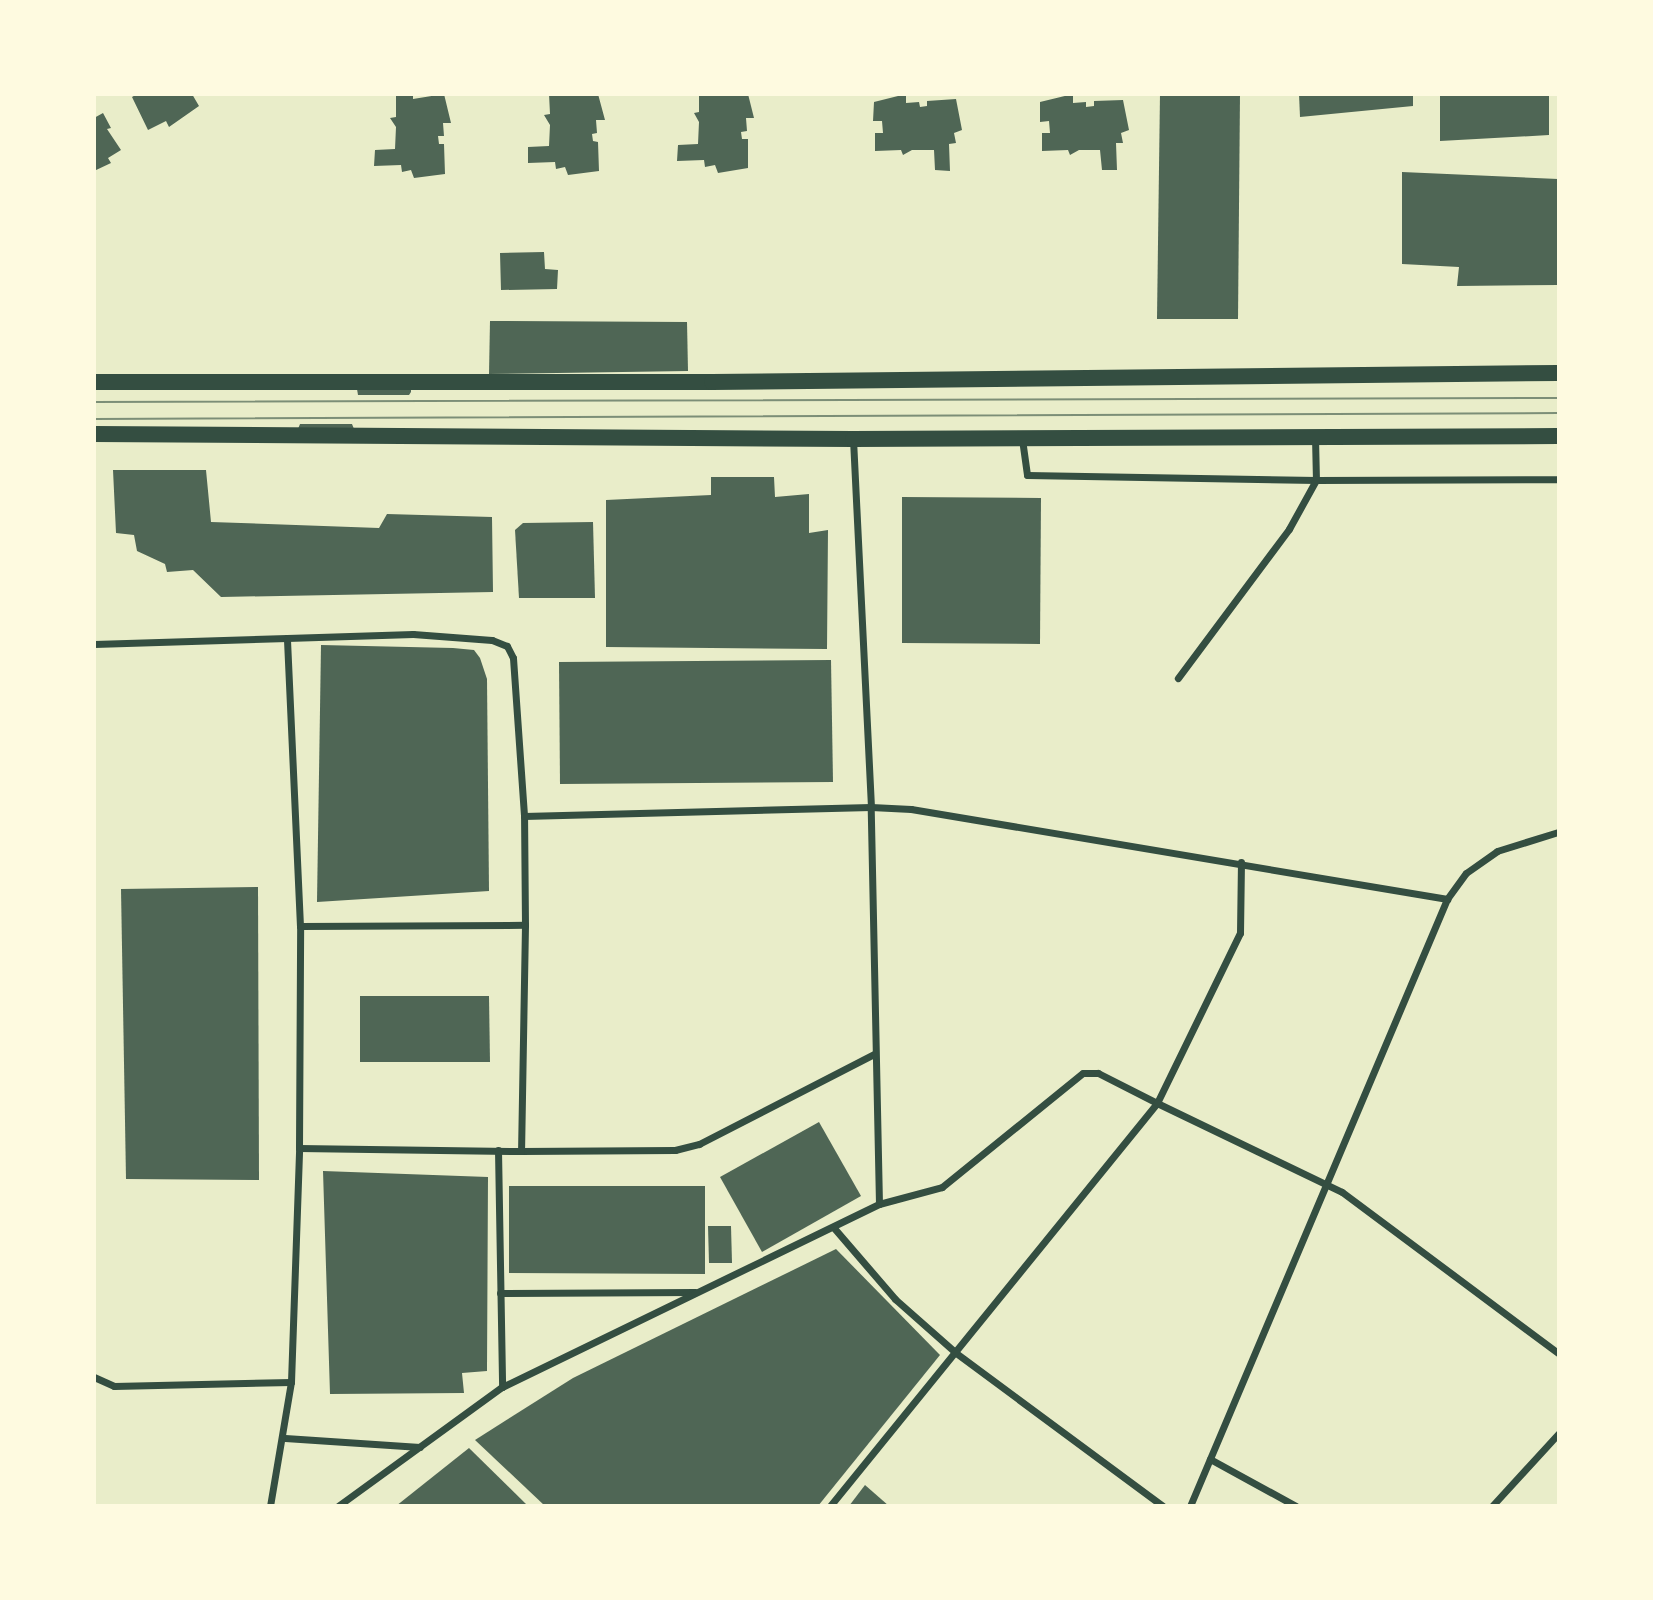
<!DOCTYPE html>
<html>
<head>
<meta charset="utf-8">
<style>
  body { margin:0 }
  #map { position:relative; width:1653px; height:1600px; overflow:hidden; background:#e9edc9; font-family:Signika,sans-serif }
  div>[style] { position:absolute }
  .building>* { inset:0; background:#4f6655 }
  .minor>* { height:7px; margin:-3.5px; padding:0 3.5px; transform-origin:3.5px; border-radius:3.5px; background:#344e41 }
  .primary>* { height:16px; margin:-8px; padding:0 8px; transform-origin:8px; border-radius:8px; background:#344e41 }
  .tram>* { height:2px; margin:-1px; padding:0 1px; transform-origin:1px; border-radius:1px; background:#7c8e77 }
  span { translate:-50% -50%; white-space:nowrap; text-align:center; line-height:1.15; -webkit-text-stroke:7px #fefae0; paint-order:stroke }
  .frame { position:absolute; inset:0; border:96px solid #fefae0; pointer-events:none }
</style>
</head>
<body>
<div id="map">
  <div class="building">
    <div style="clip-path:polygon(137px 94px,192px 94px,199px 106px,169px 127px,166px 121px,148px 130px,132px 97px)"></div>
    <div style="clip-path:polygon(396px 94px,413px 94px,413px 99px,444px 94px,451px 123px,443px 123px,444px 136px,438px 136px,439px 144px,444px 144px,445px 174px,414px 178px,411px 170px,402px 172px,401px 165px,374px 166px,375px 150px,395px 149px,396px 127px,390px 118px,396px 117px)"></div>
    <div style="clip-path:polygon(549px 94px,598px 94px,605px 120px,596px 120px,597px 133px,592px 134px,593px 141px,598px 142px,599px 171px,568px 175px,565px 167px,556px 169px,555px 162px,528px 163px,528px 147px,549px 146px,550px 125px,544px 115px,550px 114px)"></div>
    <div style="clip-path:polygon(699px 94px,748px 94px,754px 118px,746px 118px,747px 131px,741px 132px,742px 139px,748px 139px,748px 168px,718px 173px,715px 165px,705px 167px,704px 160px,677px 161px,678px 145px,698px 144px,699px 122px,694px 113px,699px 112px)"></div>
    <div style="clip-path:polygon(906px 94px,906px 103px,919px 102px,920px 107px,927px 106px,927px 101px,956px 99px,962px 130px,954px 133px,956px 143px,949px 144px,950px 171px,935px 170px,934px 150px,912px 150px,903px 155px,901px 150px,875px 151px,875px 133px,883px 133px,882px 121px,873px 121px,874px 102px)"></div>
    <div style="clip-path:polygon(1073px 94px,1073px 103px,1086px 102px,1086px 107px,1094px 106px,1094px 101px,1123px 100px,1129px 130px,1121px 133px,1123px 143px,1116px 143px,1117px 170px,1102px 170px,1100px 150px,1079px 150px,1070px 155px,1068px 150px,1042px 151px,1042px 133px,1050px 133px,1049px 121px,1040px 122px,1040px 102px)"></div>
    <div style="clip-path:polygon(1160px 94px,1240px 94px,1238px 319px,1157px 319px)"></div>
    <div style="clip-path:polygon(1299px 94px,1413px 94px,1413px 106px,1300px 117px)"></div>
    <div style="clip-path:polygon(1440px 94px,1549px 94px,1549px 135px,1440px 141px)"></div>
    <div style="clip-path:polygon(103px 113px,111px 128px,107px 129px,121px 150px,108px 158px,111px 163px,94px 171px,94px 118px)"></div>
    <div style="clip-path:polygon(1402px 172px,1558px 179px,1558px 285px,1457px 286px,1459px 267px,1402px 264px)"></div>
    <div style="clip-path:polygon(544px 252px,545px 269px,558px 270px,557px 289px,501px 290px,500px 253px)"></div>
    <div style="clip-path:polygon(490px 321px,687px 322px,688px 371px,489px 374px)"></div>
    <div style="clip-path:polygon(357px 389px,411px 390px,411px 392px,409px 395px,358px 395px)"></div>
    <div style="clip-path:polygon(300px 424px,352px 424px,354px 429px,298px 429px)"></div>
    <div style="clip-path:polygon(113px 470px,206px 470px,211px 522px,379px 528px,387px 514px,492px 517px,493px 592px,221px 597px,193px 570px,167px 572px,165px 564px,137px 551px,134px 535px,116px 533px)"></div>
    <div style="clip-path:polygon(711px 477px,774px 477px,775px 497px,809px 494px,809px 533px,828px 530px,827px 649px,606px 647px,606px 500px,711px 495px)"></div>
    <div style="clip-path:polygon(902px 497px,1041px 498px,1040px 644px,902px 643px)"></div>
    <div style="clip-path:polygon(593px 522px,595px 598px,519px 598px,515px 530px,523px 523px)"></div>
    <div style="clip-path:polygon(321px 645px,453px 648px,474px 650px,480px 658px,487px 679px,489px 891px,317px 902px)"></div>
    <div style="clip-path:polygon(831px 660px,833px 782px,560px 784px,559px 662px)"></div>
    <div style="clip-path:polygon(258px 887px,259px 1180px,126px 1179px,121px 889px)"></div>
    <div style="clip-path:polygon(360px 996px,489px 996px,490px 1062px,360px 1062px)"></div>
    <div style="clip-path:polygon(819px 1122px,861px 1196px,762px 1252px,720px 1177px)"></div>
    <div style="clip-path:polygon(323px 1171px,488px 1177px,487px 1371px,462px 1373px,464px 1393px,330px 1394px)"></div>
    <div style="clip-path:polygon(509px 1186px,705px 1186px,705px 1274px,509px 1273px)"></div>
    <div style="clip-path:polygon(708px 1226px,731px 1226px,732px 1263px,709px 1263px)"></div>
    <div style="clip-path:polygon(836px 1249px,940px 1355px,818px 1506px,545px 1506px,475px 1440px,573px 1378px)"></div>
    <div style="clip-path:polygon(469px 1448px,528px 1506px,396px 1506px)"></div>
    <div style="clip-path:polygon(865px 1485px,889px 1506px,849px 1506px)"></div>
  </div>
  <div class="minor">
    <div style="left:1315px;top:437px;width:43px;rotate:88.7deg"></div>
    <div style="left:1316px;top:480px;width:242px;rotate:-0.2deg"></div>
    <div style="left:1022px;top:439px;width:36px;rotate:82deg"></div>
    <div style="left:1027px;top:475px;width:289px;rotate:1deg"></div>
    <div style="left:1316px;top:480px;width:56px;rotate:118.9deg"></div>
    <div style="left:1289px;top:529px;width:186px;rotate:126.7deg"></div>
    <div style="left:94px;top:644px;width:193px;rotate:-1.8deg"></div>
    <div style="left:525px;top:925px;width:226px;rotate:91deg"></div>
    <div style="left:521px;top:1151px;width:154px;rotate:-0.4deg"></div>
    <div style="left:675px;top:1150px;width:25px;rotate:-14deg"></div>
    <div style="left:699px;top:1144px;width:197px;rotate:-27.2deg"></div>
    <div style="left:300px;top:926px;width:288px;rotate:-92.6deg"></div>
    <div style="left:287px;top:638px;width:126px;rotate:-1.8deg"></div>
    <div style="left:413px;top:634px;width:79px;rotate:4.3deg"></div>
    <div style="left:492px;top:640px;width:16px;rotate:22deg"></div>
    <div style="left:507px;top:646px;width:13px;rotate:63deg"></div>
    <div style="left:513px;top:658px;width:158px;rotate:86deg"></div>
    <div style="left:299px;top:1148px;width:222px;rotate:0.8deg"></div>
    <div style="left:498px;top:1150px;width:237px;rotate:89deg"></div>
    <div style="left:879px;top:1204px;width:65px;rotate:-15.1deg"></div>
    <div style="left:942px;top:1187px;width:181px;rotate:-39deg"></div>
    <div style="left:1083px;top:1073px;width:15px"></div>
    <div style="left:1098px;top:1073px;width:66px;rotate:27deg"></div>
    <div style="left:1157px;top:1103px;width:189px;rotate:-64deg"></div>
    <div style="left:1240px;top:933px;width:71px;rotate:-89.2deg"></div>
    <div style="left:834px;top:1228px;width:94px;rotate:49.3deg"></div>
    <div style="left:895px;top:1299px;width:81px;rotate:41.5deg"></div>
    <div style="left:956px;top:1353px;width:257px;rotate:36.5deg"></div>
    <div style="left:500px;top:1293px;width:195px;rotate:-0.3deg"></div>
    <div style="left:94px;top:1377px;width:22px;rotate:24deg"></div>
    <div style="left:114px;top:1386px;width:177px;rotate:-1.3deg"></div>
    <div style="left:285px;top:1438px;width:135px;rotate:3.8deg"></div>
    <div style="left:1210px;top:1459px;width:98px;rotate:28.7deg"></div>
    <div style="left:270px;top:1506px;width:126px;rotate:-80.4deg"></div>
    <div style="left:291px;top:1382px;width:234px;rotate:-88deg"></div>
    <div style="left:299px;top:1148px;width:222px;rotate:-89.7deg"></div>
    <div style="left:300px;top:926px;width:225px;rotate:-0.3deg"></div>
    <div style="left:525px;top:925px;width:109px;rotate:-90.5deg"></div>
    <div style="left:524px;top:816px;width:347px;rotate:-1.5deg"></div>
    <div style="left:871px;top:807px;width:40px;rotate:2.9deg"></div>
    <div style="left:911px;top:809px;width:544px;rotate:9.53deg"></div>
    <div style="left:338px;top:1506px;width:203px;rotate:-36deg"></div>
    <div style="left:502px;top:1387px;width:419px;rotate:-25.9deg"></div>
    <div style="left:879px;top:1204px;width:397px;rotate:-91.2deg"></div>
    <div style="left:871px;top:807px;width:367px;rotate:-92.8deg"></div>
    <div style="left:830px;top:1506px;width:519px;rotate:-50.94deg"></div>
    <div style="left:1157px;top:1103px;width:205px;rotate:25.7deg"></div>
    <div style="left:1342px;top:1192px;width:269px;rotate:36.7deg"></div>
    <div style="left:1190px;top:1506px;width:659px;rotate:-67.05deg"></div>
    <div style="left:1447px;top:899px;width:32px;rotate:-54deg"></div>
    <div style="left:1466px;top:873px;width:38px;rotate:-35deg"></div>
    <div style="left:1497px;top:851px;width:64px;rotate:-17.3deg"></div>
    <div style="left:1492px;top:1506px;width:98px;rotate:-47.5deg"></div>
  </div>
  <div class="primary">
    <div style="left:94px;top:382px;width:618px"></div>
    <div style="left:712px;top:382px;width:846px;rotate:-0.61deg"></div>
    <div style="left:94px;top:434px;width:759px;rotate:0.38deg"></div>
    <div style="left:853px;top:439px;width:705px;rotate:-0.24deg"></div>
  </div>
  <div class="tram">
    <div style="left:94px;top:402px;width:1464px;rotate:-0.16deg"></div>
    <div style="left:94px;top:419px;width:1464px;rotate:-0.23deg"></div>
  </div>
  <div class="frame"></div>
</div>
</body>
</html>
